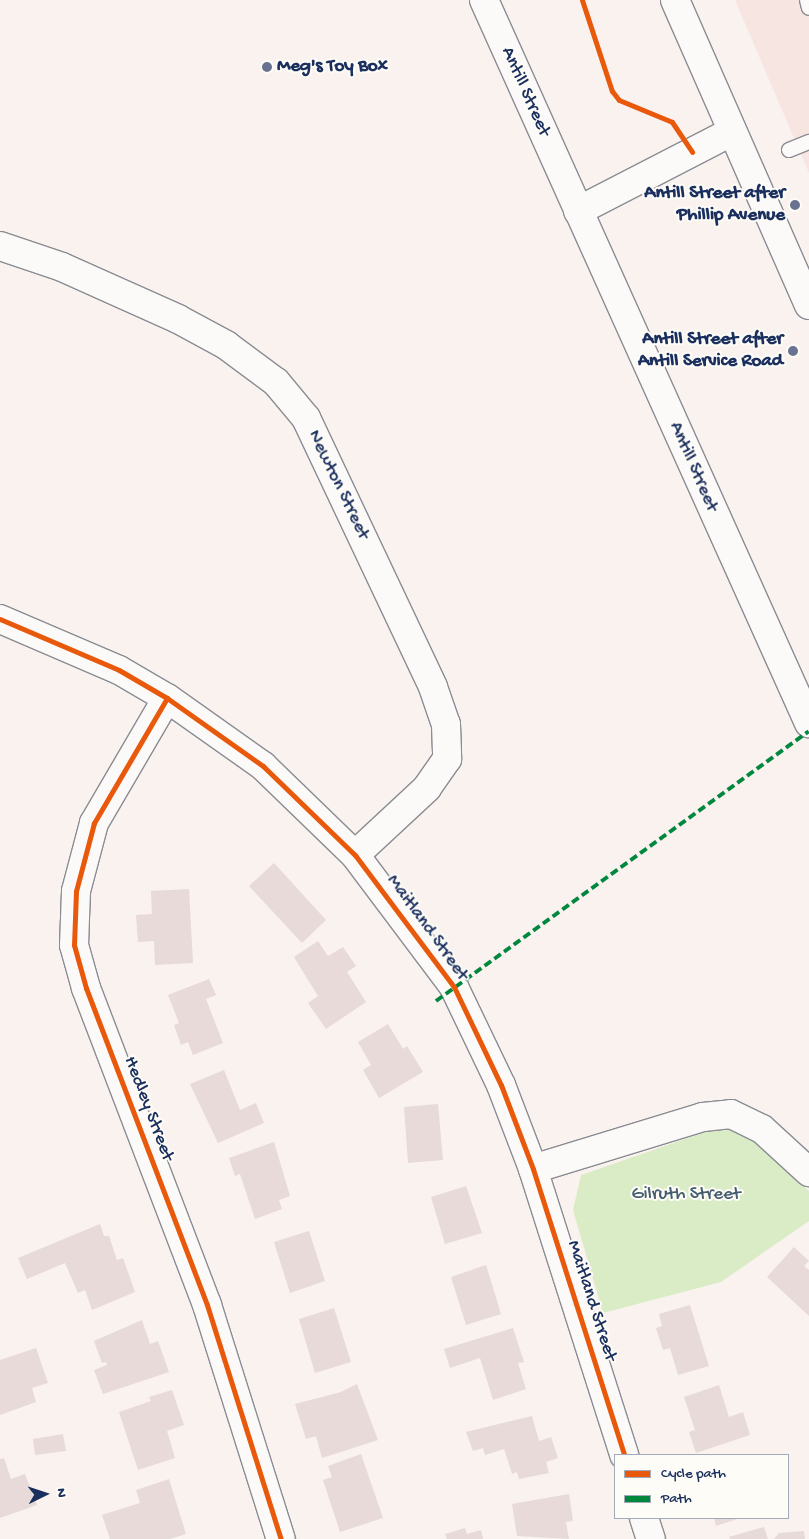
<!DOCTYPE html>
<html>
<head>
<meta charset="utf-8">
<style>
  body { margin:0 }
  #map { position:relative; width:809px; height:1539px; overflow:hidden; background:#f9f2ef; font-family:"Gochi Hand",sans-serif }
  div>[style] { position:absolute }
  .built>* { inset:0; background:#f7e5e2 }
  .green>* { inset:0; background:#daecc5 }
  .building>* { inset:0; background:#e7dad9 }
  .roads { filter:drop-shadow(1px 0 #8b8c93) drop-shadow(-1px 0 #8b8c93) drop-shadow(0 1px #8b8c93) drop-shadow(0 -1px #8b8c93) }
  .service>* { height:14px; margin:-7px; padding:0 7px; transform-origin:7px; border-radius:7px; background:#fbfaf8 }
  .minor>* { height:28px; margin:-14px; padding:0 14px; transform-origin:14px; border-radius:14px; background:#fbfaf8 }
  .secondary>* { height:28px; margin:-14px; padding:0 14px; transform-origin:14px; border-radius:14px; background:#fbfaf8 }
  .quiet>* { height:4px; margin-top:-2px; transform-origin:0; background:repeating-linear-gradient(90deg,#00873e 0 8px,transparent 0 12px) }
  .cycleway>* { height:5px; margin:-2.5px; padding:0 2.5px; transform-origin:2.5px; border-radius:2.5px; background:#e8590c }
  .dots>* { width:14px; height:14px; translate:-50% -50%; box-sizing:border-box; border:2px solid #fdfcf7; border-radius:50% }
  span { translate:-50% -50%; white-space:nowrap; text-align:center; line-height:1.15; -webkit-text-stroke:4px #fdfcf7; paint-order:stroke }
  .poi-label { font-size:19px; color:#1b2f5e; font-weight:700 }
  .left { translate:0 -50%; text-align:left }
  .right { translate:-100% -50%; text-align:right }
  .street-label { font-size:19px; color:#1b2f5e }
  .park-label { font-size:19px; color:#445d6f }
  .legend { position:absolute; left:614px; top:1454px; width:175px; height:65px; box-sizing:border-box; background:#fdfcf7; border:1px solid #a3aaba; margin:0; padding:6px 9px; list-style:none; font-size:15px; color:#1b2f5e }
  .legend li { display:flex; align-items:center; gap:10px; height:25px }
  .legend b { width:25px; border:1px solid #a3aaba }
  .north { position:absolute; left:20px; top:1469px; width:50px; height:50px; -webkit-text-stroke:4px #fdfcf7; paint-order:stroke; rotate:86deg; font-size:14px; font-weight:700; line-height:20px; text-align:center; color:#1b2f5e }
  .north::after { content:''; display:block; margin:auto; width:18px; height:22px; background:#1b2f5e; clip-path:polygon(50% 0,100% 100%,50% 72%,0 100%) }
</style>
</head>
<body>
<div id="map">
  <div class="built">
    <div style="clip-path:polygon(735px 0,809px 0,809px 173px)"></div>
  </div>
  <div class="green">
    <div style="clip-path:polygon(717px 1128px,736px 1131px,752px 1140px,809px 1191px,809px 1221px,721px 1282px,603px 1313px,573px 1210px,581px 1175px)"></div>
  </div>
  <div class="building">
    <div style="clip-path:polygon(274px 863px,326px 920px,302px 943px,249px 886px)"></div>
    <div style="clip-path:polygon(189px 889px,193px 963px,155px 965px,154px 941px,138px 942px,136px 915px,152px 914px,151px 891px)"></div>
    <div style="clip-path:polygon(318px 941px,328px 956px,343px 947px,356px 966px,347px 972px,366px 1002px,326px 1029px,308px 1003px,318px 996px,294px 957px)"></div>
    <div style="clip-path:polygon(209px 979px,216px 995px,206px 999px,223px 1043px,193px 1055px,188px 1042px,181px 1045px,174px 1025px,179px 1023px,168px 995px)"></div>
    <div style="clip-path:polygon(388px 1024px,403px 1049px,407px 1046px,423px 1072px,379px 1098px,363px 1070px,371px 1065px,358px 1042px)"></div>
    <div style="clip-path:polygon(224px 1070px,240px 1110px,256px 1103px,264px 1123px,218px 1143px,190px 1084px)"></div>
    <div style="clip-path:polygon(438px 1104px,443px 1160px,408px 1163px,404px 1107px)"></div>
    <div style="clip-path:polygon(274px 1142px,290px 1196px,279px 1200px,282px 1209px,255px 1219px,240px 1174px,235px 1176px,229px 1158px)"></div>
    <div style="clip-path:polygon(466px 1186px,482px 1233px,445px 1244px,431px 1197px)"></div>
    <div style="clip-path:polygon(100px 1224px,104px 1236px,109px 1236px,117px 1260px,123px 1258px,135px 1292px,92px 1310px,85px 1290px,78px 1293px,65px 1263px,27px 1279px,18px 1258px)"></div>
    <div style="clip-path:polygon(309px 1231px,325px 1281px,290px 1293px,274px 1242px)"></div>
    <div style="clip-path:polygon(794px 1247px,809px 1261px,804px 1266px,809px 1270px,809px 1316px,767px 1277px)"></div>
    <div style="clip-path:polygon(486px 1265px,501px 1314px,466px 1325px,451px 1277px)"></div>
    <div style="clip-path:polygon(690px 1305px,709px 1366px,678px 1375px,670px 1348px,663px 1350px,656px 1328px,662px 1326px,659px 1314px)"></div>
    <div style="clip-path:polygon(334px 1308px,351px 1362px,315px 1373px,299px 1319px)"></div>
    <div style="clip-path:polygon(142px 1320px,150px 1344px,158px 1341px,169px 1372px,103px 1394px,94px 1370px,107px 1365px,106px 1362px,102px 1363px,94px 1341px)"></div>
    <div style="clip-path:polygon(513px 1328px,524px 1362px,518px 1363px,526px 1389px,493px 1400px,480px 1358px,450px 1368px,444px 1349px)"></div>
    <div style="clip-path:polygon(36px 1348px,48px 1383px,32px 1388px,36px 1402px,0 1415px,0 1360px)"></div>
    <div style="clip-path:polygon(357px 1384px,378px 1440px,322px 1458px,316px 1436px,306px 1439px,295px 1404px,341px 1392px)"></div>
    <div style="clip-path:polygon(719px 1385px,729px 1417px,743px 1412px,750px 1435px,696px 1453px,689px 1432px,695px 1430px,684px 1397px)"></div>
    <div style="clip-path:polygon(172px 1390px,184px 1425px,167px 1431px,175px 1458px,138px 1470px,119px 1412px,151px 1401px,149px 1397px)"></div>
    <div style="clip-path:polygon(532px 1416px,539px 1441px,551px 1437px,558px 1458px,546px 1462px,549px 1473px,519px 1479px,517px 1472px,512px 1474px,504px 1449px,485px 1455px,483px 1448px,473px 1451px,466px 1432px)"></div>
    <div style="clip-path:polygon(63px 1434px,66px 1451px,35px 1455px,33px 1439px)"></div>
    <div style="clip-path:polygon(361px 1454px,383px 1518px,340px 1532px,323px 1480px,332px 1477px,328px 1466px)"></div>
    <div style="clip-path:polygon(4px 1458px,11px 1479px,25px 1474px,37px 1505px,0 1518px,0 1459px)"></div>
    <div style="clip-path:polygon(169px 1479px,186px 1534px,170px 1539px,110px 1539px,102px 1515px,140px 1503px,136px 1490px)"></div>
    <div style="clip-path:polygon(569px 1494px,573px 1521px,566px 1522px,569px 1539px,517px 1536px,512px 1504px)"></div>
    <div style="clip-path:polygon(714px 1518px,740px 1518px,716px 1526px)"></div>
    <div style="clip-path:polygon(764px 1527px,768px 1539px,730px 1539px,729px 1537px)"></div>
    <div style="clip-path:polygon(465px 1528px,467px 1534px,481px 1530px,483px 1539px,447px 1539px,445px 1534px)"></div>
    <div style="clip-path:polygon(804px 1531px,805px 1539px,774px 1539px,779px 1533px)"></div>
  </div>
  <div class="roads">
    <div class="service">
      <div style="left:807px;top:0;width:8px;rotate:76deg"></div>
      <div style="left:789px;top:150px;width:22px;rotate:-22deg"></div>
    </div>
    <div class="minor">
      <div style="left:484px;top:0;width:793px;rotate:65.8deg"></div>
      <div style="left:578px;top:211px;width:172px;rotate:-27.3deg"></div>
      <div style="left:0;top:246px;width:65px;rotate:18.7deg"></div>
      <div style="left:62px;top:267px;width:127px;rotate:24.1deg"></div>
      <div style="left:178px;top:319px;width:55px;rotate:28.4deg"></div>
      <div style="left:226px;top:345px;width:62px;rotate:36.5deg"></div>
      <div style="left:276px;top:382px;width:47px;rotate:50.2deg"></div>
      <div style="left:306px;top:418px;width:297px;rotate:64.7deg"></div>
      <div style="left:433px;top:687px;width:39px;rotate:71deg"></div>
      <div style="left:446px;top:724px;width:35px;rotate:88deg"></div>
      <div style="left:447px;top:759px;width:35px;rotate:125deg"></div>
      <div style="left:427px;top:788px;width:98px;rotate:137.1deg"></div>
      <div style="left:0;top:619px;width:129px;rotate:23.2deg"></div>
      <div style="left:119px;top:670px;width:56px;rotate:30.3deg"></div>
      <div style="left:167px;top:698px;width:118px;rotate:35.3deg"></div>
      <div style="left:263px;top:766px;width:128px;rotate:44.1deg"></div>
      <div style="left:355px;top:855px;width:165px;rotate:53.1deg"></div>
      <div style="left:454px;top:987px;width:109px;rotate:64.4deg"></div>
      <div style="left:501px;top:1085px;width:90px;rotate:69.1deg"></div>
      <div style="left:533px;top:1169px;width:300px;rotate:72.3deg"></div>
      <div style="left:167px;top:698px;width:145px;rotate:120.3deg"></div>
      <div style="left:94px;top:823px;width:70px;rotate:104.8deg"></div>
      <div style="left:76px;top:891px;width:54px;rotate:92.1deg"></div>
      <div style="left:74px;top:945px;width:45px;rotate:74.4deg"></div>
      <div style="left:86px;top:988px;width:339px;rotate:69.1deg"></div>
      <div style="left:207px;top:1305px;width:245px;rotate:72.5deg"></div>
      <div style="left:533px;top:1169px;width:178px;rotate:-17deg"></div>
      <div style="left:703px;top:1117px;width:28px;rotate:-6deg"></div>
      <div style="left:731px;top:1114px;width:34px;rotate:26deg"></div>
      <div style="left:762px;top:1129px;width:64px;rotate:42.5deg"></div>
      <div style="left:644px;top:1518px;width:22px;rotate:72deg"></div>
    </div>
    <div class="secondary">
      <div style="left:675px;top:0;width:333px;rotate:66.3deg"></div>
    </div>
  </div>
  <div class="quiet">
    <div style="left:436px;top:1001px;width:460px;rotate:-35.9deg"></div>
  </div>
  <div class="cycleway">
    <div style="left:582px;top:0;width:96px;rotate:71.8deg"></div>
    <div style="left:612px;top:91px;width:11px;rotate:52deg"></div>
    <div style="left:619px;top:100px;width:57px;rotate:22.5deg"></div>
    <div style="left:672px;top:122px;width:36px;rotate:56deg"></div>
    <div style="left:0;top:619px;width:129px;rotate:23.2deg"></div>
    <div style="left:119px;top:670px;width:56px;rotate:30.3deg"></div>
    <div style="left:167px;top:698px;width:118px;rotate:35.3deg"></div>
    <div style="left:263px;top:766px;width:128px;rotate:44.1deg"></div>
    <div style="left:355px;top:855px;width:165px;rotate:53.1deg"></div>
    <div style="left:454px;top:987px;width:109px;rotate:64.4deg"></div>
    <div style="left:501px;top:1085px;width:90px;rotate:69.1deg"></div>
    <div style="left:533px;top:1169px;width:300px;rotate:72.3deg"></div>
    <div style="left:167px;top:698px;width:145px;rotate:120.3deg"></div>
    <div style="left:94px;top:823px;width:70px;rotate:104.8deg"></div>
    <div style="left:76px;top:891px;width:54px;rotate:92.1deg"></div>
    <div style="left:74px;top:945px;width:45px;rotate:74.4deg"></div>
    <div style="left:86px;top:988px;width:339px;rotate:69.1deg"></div>
    <div style="left:207px;top:1305px;width:245px;rotate:72.5deg"></div>
  </div>
  <div class="dots">
    <div style="left:267px;top:67px;background:#697391"></div>
    <div style="left:795px;top:205px;background:#697391"></div>
    <div style="left:793px;top:351px;background:#697391"></div>
  </div>
  <div class="poi-label">
    <span class="left" style="left:277px;top:67px">Meg's Toy Box</span>
    <span class="right" style="left:785px;top:205px">Antill Street after<br>Phillip Avenue</span>
    <span class="right" style="left:783px;top:351px">Antill Street after<br>Antill Service Road</span>
  </div>
  <div class="street-label">
    <span style="left:525px;top:92px;rotate:66deg">Antill Street</span>
    <span style="left:693px;top:467px;rotate:66deg">Antill Street</span>
    <span style="left:338px;top:485px;rotate:64deg">Newton Street</span>
    <span style="left:427px;top:928px;rotate:54deg">Maitland Street</span>
    <span style="left:148px;top:1109px;rotate:69deg">Hedley Street</span>
    <span style="left:591px;top:1301px;rotate:72deg">Maitland Street</span>
  </div>
  <div class="park-label">
    <span style="left:686px;top:1195px">Gilruth Street</span>
  </div>
  <ul class="legend">
  <li><b style="height:6px;background:#e8590c"></b>Cycle path</li>
  <li><b style="height:6px;background:#00873e"></b>Path</li>
  </ul>
  <div class="north">N</div>
</div>
</body>
</html>
